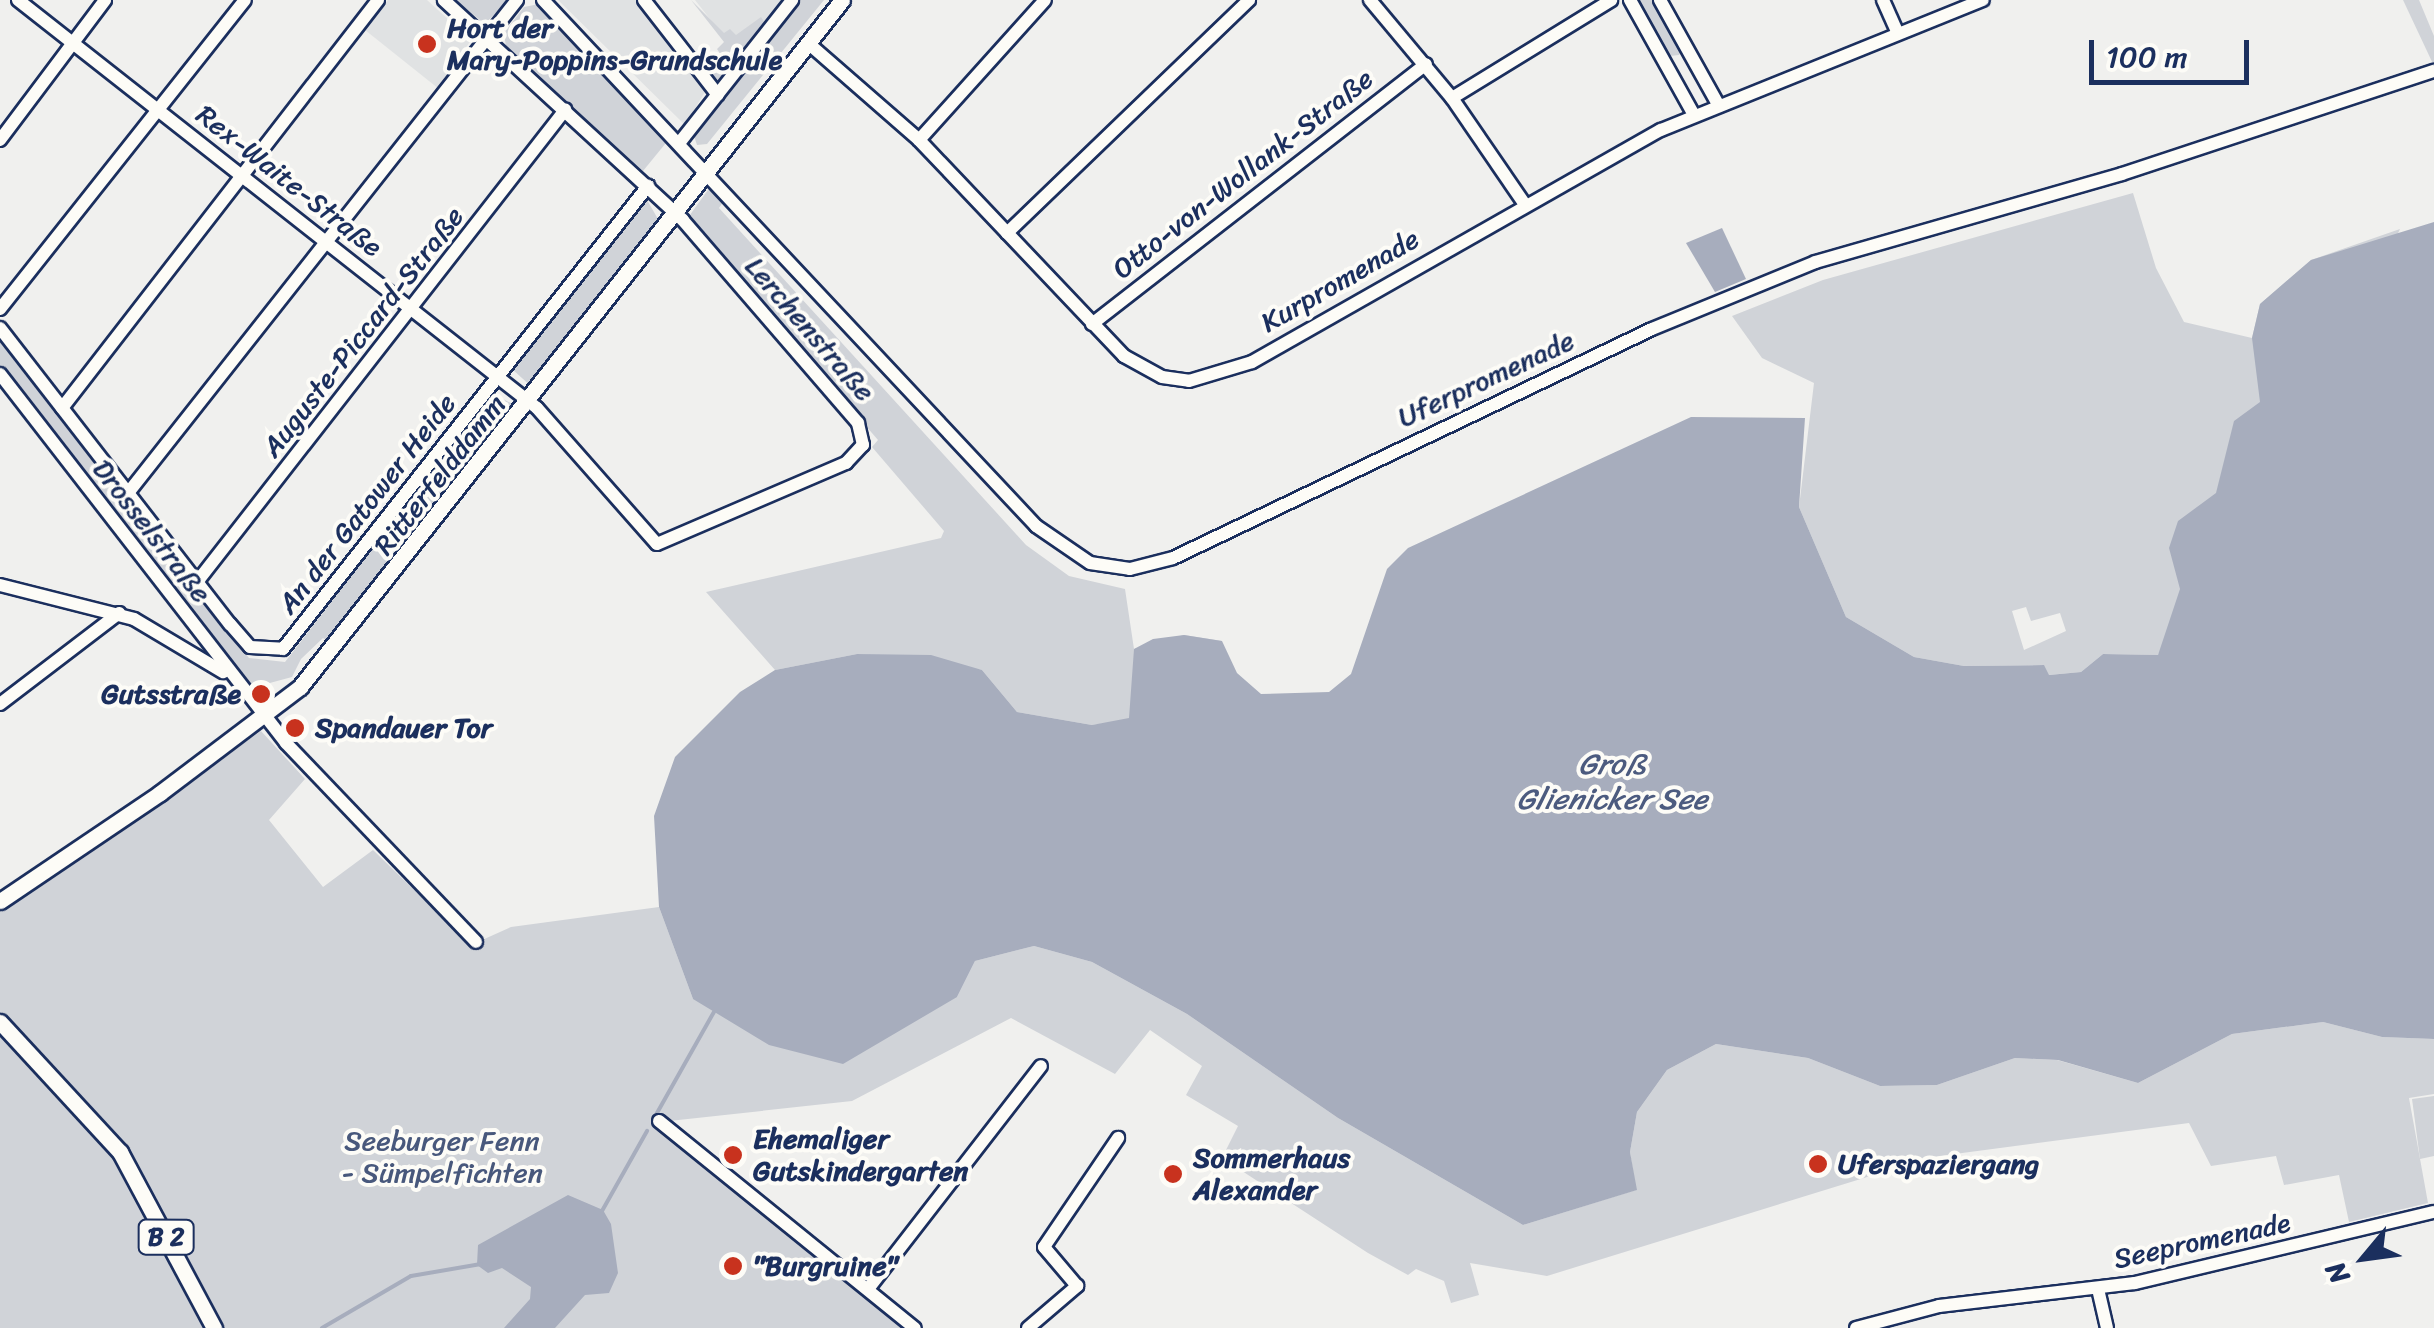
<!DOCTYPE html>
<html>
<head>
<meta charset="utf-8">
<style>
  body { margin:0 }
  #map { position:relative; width:2434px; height:1328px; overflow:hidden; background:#f0f0ee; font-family:Sriracha,sans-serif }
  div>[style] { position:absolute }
  .built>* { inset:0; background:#e0e2e3 }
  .green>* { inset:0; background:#d0d3d8 }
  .water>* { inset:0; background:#a7adbd }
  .stream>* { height:4px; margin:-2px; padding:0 2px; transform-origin:2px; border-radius:2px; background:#a7adbd }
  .roads { filter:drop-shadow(2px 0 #1b2f5e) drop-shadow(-2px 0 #1b2f5e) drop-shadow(0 2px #1b2f5e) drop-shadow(0 -2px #1b2f5e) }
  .minor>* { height:12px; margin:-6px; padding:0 6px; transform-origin:6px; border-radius:6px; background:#fdfcf7 }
  .major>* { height:15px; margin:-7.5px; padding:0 7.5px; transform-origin:7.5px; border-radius:7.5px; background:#fdfcf7 }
  .dots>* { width:28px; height:28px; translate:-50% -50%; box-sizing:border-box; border:5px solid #fdfcf7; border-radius:50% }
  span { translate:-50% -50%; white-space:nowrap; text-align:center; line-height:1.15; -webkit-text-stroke:8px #fdfcf7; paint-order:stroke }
  .shield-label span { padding:2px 8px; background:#fdfcf7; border:2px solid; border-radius:8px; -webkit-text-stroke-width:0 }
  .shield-label { font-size:25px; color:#1b2f5e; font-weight:700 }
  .poi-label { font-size:28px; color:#1b2f5e; font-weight:700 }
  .left { translate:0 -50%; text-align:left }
  .right { translate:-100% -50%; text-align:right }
  .street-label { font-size:28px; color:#1b2f5e }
  .park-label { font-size:28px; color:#48587c }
  .water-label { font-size:30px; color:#4c5b7f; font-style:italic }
  .north { position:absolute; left:2314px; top:1208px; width:100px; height:100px; -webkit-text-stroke:8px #fdfcf7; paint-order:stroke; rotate:241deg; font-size:28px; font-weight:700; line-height:40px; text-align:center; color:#1b2f5e }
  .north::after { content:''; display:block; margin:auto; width:35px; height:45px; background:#1b2f5e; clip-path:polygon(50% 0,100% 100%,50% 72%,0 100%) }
  .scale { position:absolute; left:2089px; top:40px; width:160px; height:45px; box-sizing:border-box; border:5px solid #1b2f5e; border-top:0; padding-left:12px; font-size:30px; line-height:35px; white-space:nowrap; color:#1b2f5e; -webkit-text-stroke:8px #fdfcf7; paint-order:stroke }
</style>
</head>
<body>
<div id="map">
  <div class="built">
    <div style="clip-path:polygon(388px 0,427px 0,471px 40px,439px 89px,365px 30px)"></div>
    <div style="clip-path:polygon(558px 0,636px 0,706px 90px,685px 125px)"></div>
    <div style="clip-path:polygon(695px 0,782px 0,739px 56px)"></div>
  </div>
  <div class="green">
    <div style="clip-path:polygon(455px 0,508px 0,485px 24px)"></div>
    <div style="clip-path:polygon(691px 0,724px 33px,730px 29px,736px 35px,761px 17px,765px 23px,720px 82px,700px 63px,721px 55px,717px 49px,724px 42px)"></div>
    <div style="clip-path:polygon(798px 0,824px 0,707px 144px,697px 145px,693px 133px)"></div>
    <div style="clip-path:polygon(1636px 0,1655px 0,1683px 48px,1679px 55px,1670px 56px)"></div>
    <div style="clip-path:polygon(2403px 0,2419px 0,2434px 36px,2434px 66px)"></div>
    <div style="clip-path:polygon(539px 4px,670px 138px,643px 171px,506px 47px,504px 33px,524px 7px)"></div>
    <div style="clip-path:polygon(708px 190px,726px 198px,719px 208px,1026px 545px,1069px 576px,1125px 589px,1134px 649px,1184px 635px,1222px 641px,1167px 715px,1092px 725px,1017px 712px,982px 670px,883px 656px,857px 654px,775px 670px,706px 592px,941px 538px,944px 531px,872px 447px,878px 440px,687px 219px)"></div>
    <div style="clip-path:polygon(evenodd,2133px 193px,2156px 268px,2184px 322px,2252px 338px,2260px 304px,2311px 260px,2400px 229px,2387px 257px,2275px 380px,2203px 566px,2158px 655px,2103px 654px,2081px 672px,2048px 675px,2043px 665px,1964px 666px,1914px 657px,1846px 617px,1799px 507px,1814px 383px,1762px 358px,1732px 316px,1823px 280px,2133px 193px,2026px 607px,2031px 621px,2060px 613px,2066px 631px,2024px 650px,2012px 611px,2026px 607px)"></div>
    <div style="clip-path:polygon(646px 198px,659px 221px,533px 388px,512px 369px)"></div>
    <div style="clip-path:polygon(0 337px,249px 658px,285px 662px,492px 393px,518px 407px,328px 641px,323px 638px,301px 659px,292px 677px,247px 689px,0 367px)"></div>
    <div style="clip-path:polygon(261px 731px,305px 779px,269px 820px,323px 887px,373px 850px,471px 945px,511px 927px,659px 907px,693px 999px,957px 997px,975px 961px,1034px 946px,1092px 962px,1187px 1014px,1338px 1118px,1523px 1225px,1636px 1190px,1630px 1152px,1637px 1112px,1667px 1070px,1716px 1044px,1808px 1058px,1880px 1086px,1937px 1085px,2015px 1058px,2057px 1060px,2138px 1083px,2232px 1034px,2323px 1022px,2382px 1037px,2434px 1039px,2434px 1094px,2409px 1098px,2428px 1203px,2349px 1222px,2339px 1175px,2284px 1185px,2276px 1156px,2211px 1166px,2189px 1123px,1932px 1157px,1547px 1276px,1470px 1263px,1479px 1295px,1451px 1303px,1444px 1281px,1416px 1269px,1408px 1275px,1368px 1253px,1222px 1158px,1238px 1126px,1186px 1095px,1202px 1066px,1150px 1030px,1115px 1074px,1011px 1018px,852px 1101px,660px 1122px,916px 1328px,0 1328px,0 911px)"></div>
    <div style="clip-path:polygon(2434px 1096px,2434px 1156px,2420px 1159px,2412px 1099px)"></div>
  </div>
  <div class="water">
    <div style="clip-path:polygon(2434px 222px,2434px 1039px,2382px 1037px,2323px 1022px,2232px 1034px,2138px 1083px,2058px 1060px,2015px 1058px,1937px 1085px,1880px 1086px,1808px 1058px,1716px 1044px,1667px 1070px,1637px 1112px,1630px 1152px,1637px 1190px,1523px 1225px,1338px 1118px,1187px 1014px,1092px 962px,1034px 946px,975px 961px,957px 997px,843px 1064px,769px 1045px,693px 999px,659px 907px,654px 816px,675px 757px,740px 692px,775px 670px,857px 654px,931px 655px,982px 670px,1017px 712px,1092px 725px,1129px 718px,1134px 649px,1153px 639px,1184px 635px,1222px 641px,1237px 673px,1261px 694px,1329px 692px,1351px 674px,1387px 569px,1408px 548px,1691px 417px,1805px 418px,1799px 507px,1846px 617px,1914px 657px,1964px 666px,2044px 665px,2049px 675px,2081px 672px,2103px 654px,2158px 655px,2180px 589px,2169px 548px,2178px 521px,2216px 493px,2234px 421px,2260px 402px,2252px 338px,2260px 304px,2311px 260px)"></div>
    <div style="clip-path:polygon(1722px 228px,1746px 279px,1715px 292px,1686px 243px)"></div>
    <div style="clip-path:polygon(568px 1195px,603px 1210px,611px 1224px,618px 1273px,609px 1293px,585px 1295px,555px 1328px,504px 1328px,530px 1299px,531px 1287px,502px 1268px,488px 1273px,477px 1265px,478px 1245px)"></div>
  </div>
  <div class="stream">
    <div style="left:657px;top:1113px;width:116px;rotate:-60.6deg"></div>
    <div style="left:602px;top:1211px;width:92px;rotate:-60.6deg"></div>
    <div style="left:322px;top:1328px;width:103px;rotate:-30.3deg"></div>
    <div style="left:411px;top:1276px;width:71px;rotate:-9.7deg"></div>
  </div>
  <div class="roads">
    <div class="minor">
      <div style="left:18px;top:0;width:660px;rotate:38.17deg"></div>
      <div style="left:537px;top:408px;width:181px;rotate:48.6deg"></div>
      <div style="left:657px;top:544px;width:206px;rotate:-23.2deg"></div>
      <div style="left:846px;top:463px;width:25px;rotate:-47deg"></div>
      <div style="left:863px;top:445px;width:23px;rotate:-103deg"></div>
      <div style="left:858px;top:423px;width:268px;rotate:-130.8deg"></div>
      <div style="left:683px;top:220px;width:325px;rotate:-137.4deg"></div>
      <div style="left:543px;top:0;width:721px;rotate:46.85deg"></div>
      <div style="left:1036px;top:526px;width:65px;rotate:34.4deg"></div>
      <div style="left:1090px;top:563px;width:40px;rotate:8.5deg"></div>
      <div style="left:1130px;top:569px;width:44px;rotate:-14.3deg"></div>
      <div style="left:1173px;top:558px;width:531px;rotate:-25.55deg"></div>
      <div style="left:1652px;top:329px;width:176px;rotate:-22.3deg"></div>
      <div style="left:1815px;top:262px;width:319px;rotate:-16deg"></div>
      <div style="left:2122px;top:174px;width:329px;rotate:-18.3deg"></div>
      <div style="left:644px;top:0;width:120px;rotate:52.1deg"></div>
      <div style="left:1370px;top:0;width:128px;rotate:50.1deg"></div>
      <div style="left:1452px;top:98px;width:127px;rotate:55.6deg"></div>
      <div style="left:1630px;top:0;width:132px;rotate:60.9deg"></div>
      <div style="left:1660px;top:0;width:119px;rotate:60.9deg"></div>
      <div style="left:1883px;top:0;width:36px;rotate:66deg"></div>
      <div style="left:808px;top:43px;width:147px;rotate:41.1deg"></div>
      <div style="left:919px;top:140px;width:298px;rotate:46.5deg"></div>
      <div style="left:1124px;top:356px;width:43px;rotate:28.9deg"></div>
      <div style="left:1162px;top:377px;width:27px;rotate:8deg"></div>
      <div style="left:1189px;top:381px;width:66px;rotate:-16.8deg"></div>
      <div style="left:1252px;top:362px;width:470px;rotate:-29.6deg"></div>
      <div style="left:1661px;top:130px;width:347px;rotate:-22deg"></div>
      <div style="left:1452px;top:98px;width:187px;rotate:-31.6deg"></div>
      <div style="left:0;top:140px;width:175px;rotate:-53.1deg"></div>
      <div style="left:919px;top:140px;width:188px;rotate:-48deg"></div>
      <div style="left:680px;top:142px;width:181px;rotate:-51.7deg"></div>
      <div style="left:1007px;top:233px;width:336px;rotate:-43.9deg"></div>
      <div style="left:0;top:309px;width:394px;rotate:-51.6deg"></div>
      <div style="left:1092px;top:324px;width:423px;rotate:-37.9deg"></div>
      <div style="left:0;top:328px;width:375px;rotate:52.2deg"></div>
      <div style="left:230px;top:624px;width:30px;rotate:49deg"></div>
      <div style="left:250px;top:647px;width:33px;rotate:3deg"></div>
      <div style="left:283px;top:649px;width:590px;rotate:-51.75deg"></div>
      <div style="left:0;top:374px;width:467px;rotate:52.2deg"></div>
      <div style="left:286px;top:743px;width:275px;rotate:46.3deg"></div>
      <div style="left:62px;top:408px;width:516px;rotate:-52.24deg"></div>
      <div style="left:128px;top:493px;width:628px;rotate:-51.72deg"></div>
      <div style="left:197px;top:582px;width:599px;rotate:-52.06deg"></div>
      <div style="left:0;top:585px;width:138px;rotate:14.2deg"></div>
      <div style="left:134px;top:619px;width:104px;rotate:30.8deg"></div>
      <div style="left:0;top:704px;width:150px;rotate:-37.4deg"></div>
      <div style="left:659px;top:1121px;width:329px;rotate:39deg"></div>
      <div style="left:868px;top:1289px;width:282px;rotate:-52.2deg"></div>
      <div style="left:2098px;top:1289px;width:40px;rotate:77deg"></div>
      <div style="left:1028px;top:1328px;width:65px;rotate:-40.6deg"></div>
      <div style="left:1077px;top:1286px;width:51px;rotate:-130.2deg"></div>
      <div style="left:1044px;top:1247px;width:132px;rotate:-55.8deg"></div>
      <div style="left:1856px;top:1328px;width:86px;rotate:-14.8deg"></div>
      <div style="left:1939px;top:1306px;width:197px;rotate:-6.7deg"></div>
      <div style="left:2135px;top:1283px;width:307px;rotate:-13.4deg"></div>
    </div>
    <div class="major">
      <div style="left:0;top:901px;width:193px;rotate:-34deg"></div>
      <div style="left:160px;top:793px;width:176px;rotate:-37.1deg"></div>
      <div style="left:300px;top:687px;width:875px;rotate:-51.73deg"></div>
      <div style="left:0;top:1022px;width:177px;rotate:47.3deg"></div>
      <div style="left:120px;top:1152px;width:200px;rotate:61.9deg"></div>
    </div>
  </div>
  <div class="dots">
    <div style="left:427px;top:44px;background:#c8321e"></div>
    <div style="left:261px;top:694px;background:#c8321e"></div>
    <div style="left:295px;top:728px;background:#c8321e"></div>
    <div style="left:733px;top:1155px;background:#c8321e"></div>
    <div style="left:1818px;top:1164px;background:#c8321e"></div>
    <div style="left:1173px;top:1174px;background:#c8321e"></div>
    <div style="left:733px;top:1266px;background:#c8321e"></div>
  </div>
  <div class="shield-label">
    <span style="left:166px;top:1237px">B 2</span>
  </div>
  <div class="poi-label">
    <span class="left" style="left:447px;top:44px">Hort der<br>Mary-Poppins-Grundschule</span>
    <span class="right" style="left:241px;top:694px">Gutsstraße</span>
    <span class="left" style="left:315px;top:728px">Spandauer Tor</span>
    <span class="left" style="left:753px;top:1155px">Ehemaliger<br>Gutskindergarten</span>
    <span class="left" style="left:1193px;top:1174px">Sommerhaus<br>Alexander</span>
    <span class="left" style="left:1838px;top:1164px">Uferspaziergang</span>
    <span class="left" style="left:753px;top:1266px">"Burgruine"</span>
  </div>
  <div class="street-label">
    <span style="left:1243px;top:174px;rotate:-38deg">Otto-von-Wollank-Straße</span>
    <span style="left:289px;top:181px;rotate:38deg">Rex-Waite-Straße</span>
    <span style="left:1340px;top:281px;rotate:-30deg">Kurpromenade</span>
    <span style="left:810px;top:329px;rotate:49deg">Lerchenstraße</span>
    <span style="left:363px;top:332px;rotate:-52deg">Auguste-Piccard-Straße</span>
    <span style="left:1486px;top:379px;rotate:-25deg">Uferpromenade</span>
    <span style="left:440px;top:475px;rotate:-52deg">Ritterfelddamm</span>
    <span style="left:367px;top:504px;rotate:-52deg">An der Gatower Heide</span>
    <span style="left:152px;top:531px;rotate:52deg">Drosselstraße</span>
    <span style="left:2202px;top:1241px;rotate:-12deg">Seepromenade</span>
  </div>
  <div class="park-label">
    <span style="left:442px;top:1157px">Seeburger Fenn<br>- Sümpelfichten</span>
  </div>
  <div class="water-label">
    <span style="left:1612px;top:781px">Groß<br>Glienicker See</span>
  </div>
  <div class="north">N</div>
  <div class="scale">100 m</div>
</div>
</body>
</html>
